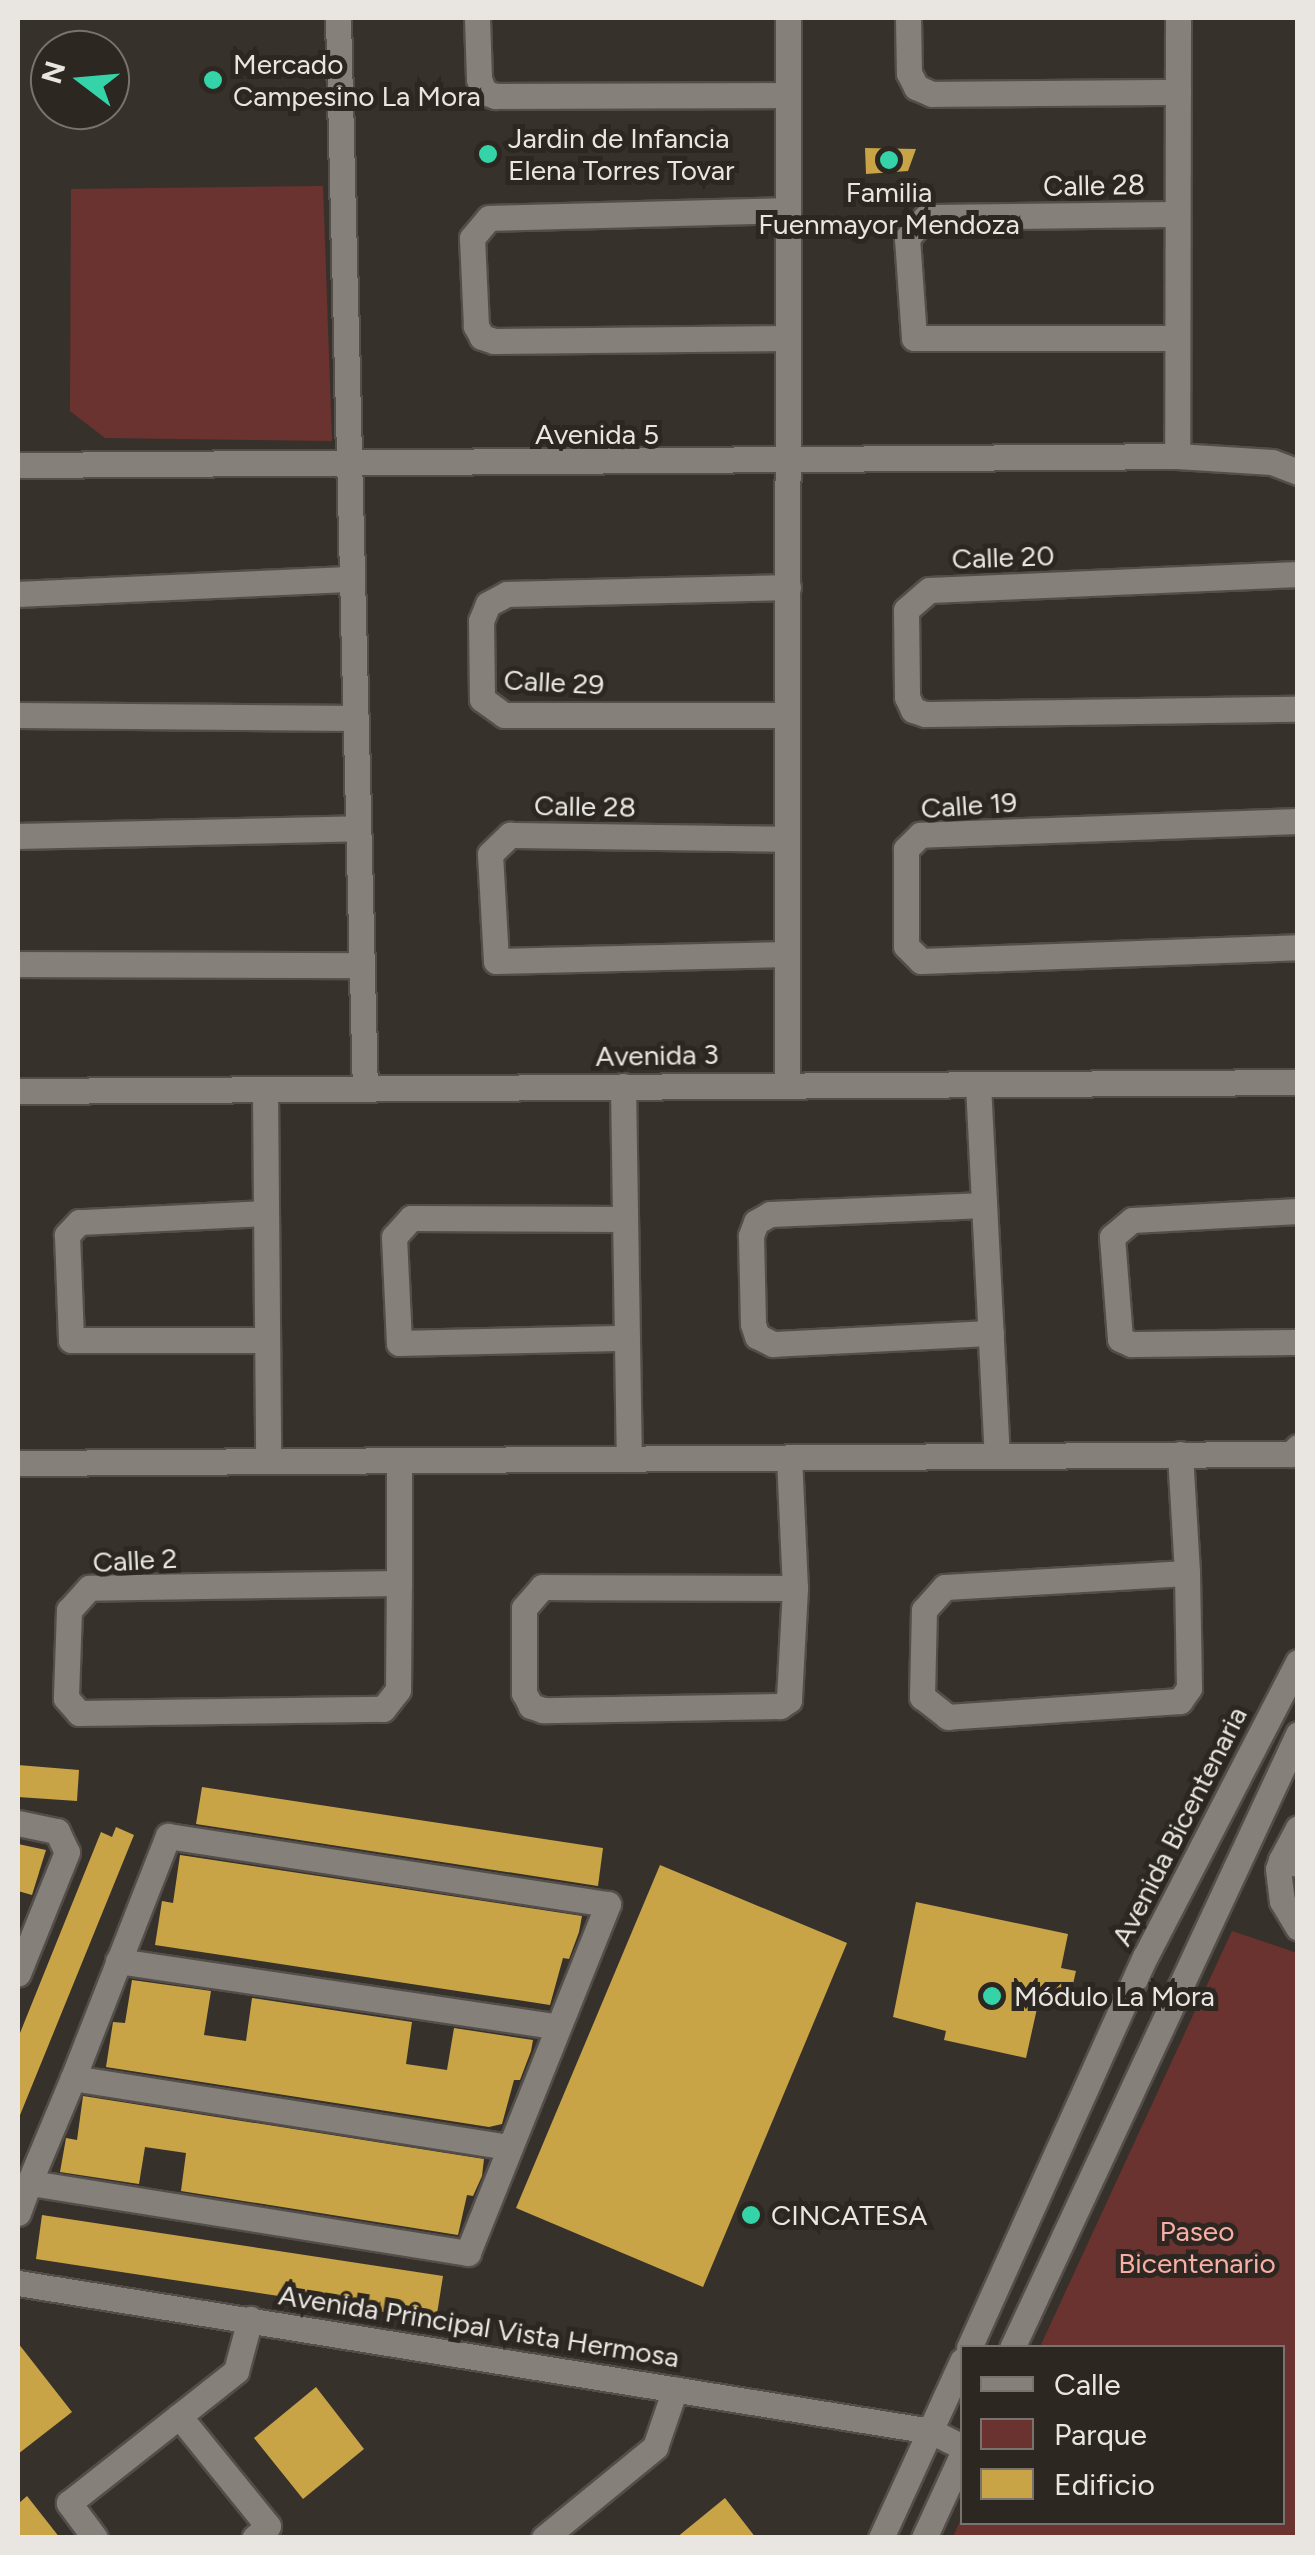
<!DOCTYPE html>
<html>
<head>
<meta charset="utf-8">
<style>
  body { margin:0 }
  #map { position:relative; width:1315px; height:2555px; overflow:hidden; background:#37312c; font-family:Figtree,sans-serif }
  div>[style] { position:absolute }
  .green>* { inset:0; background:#6b332f }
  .building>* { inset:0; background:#c9a447 }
  .roads { filter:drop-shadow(2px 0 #534e4a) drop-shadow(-2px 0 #534e4a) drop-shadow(0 2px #534e4a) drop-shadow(0 -2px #534e4a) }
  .minor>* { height:25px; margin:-12.5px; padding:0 12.5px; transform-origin:12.5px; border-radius:12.5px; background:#86807a }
  .dots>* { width:28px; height:28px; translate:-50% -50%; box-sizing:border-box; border:5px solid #2d2722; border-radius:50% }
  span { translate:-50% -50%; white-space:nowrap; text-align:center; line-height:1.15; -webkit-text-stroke:10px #2d2722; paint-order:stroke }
  .poi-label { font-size:28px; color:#e9e6e2 }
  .left { translate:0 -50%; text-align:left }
  .street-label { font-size:28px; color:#e9e6e2 }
  .park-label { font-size:28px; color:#f8ada5 }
  .frame { position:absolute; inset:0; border:20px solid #e9e6e2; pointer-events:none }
  .legend { position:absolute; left:960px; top:2345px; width:325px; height:180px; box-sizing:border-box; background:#2d2722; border:2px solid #78736f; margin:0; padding:12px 18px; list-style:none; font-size:30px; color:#e9e6e2 }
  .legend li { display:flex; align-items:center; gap:20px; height:50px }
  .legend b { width:50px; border:2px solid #78736f }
  .north { position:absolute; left:30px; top:30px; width:100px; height:100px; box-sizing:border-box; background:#2d2722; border:2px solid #78736f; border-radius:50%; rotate:286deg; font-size:28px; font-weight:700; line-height:40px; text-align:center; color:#e9e6e2 }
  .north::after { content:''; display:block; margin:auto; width:35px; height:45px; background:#34d4a8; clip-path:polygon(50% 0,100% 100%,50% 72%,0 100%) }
</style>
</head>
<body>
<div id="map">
  <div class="green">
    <div style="clip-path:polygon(323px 186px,332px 441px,105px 438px,70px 411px,71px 189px)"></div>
    <div style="clip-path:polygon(1232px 1931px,1297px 1953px,1297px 2537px,953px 2537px,962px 2516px,962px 2522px,1282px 2522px,1282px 2348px,1040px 2347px)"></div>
  </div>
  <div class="building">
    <div style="clip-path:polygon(865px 148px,916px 149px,908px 171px,866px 174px)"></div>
    <div style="clip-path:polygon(18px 1765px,79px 1770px,77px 1801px,18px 1797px)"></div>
    <div style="clip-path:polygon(202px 1787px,603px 1848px,598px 1886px,196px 1824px)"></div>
    <div style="clip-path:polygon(116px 1827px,134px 1835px,18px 2120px,18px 2038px,101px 1832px,112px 1837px)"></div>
    <div style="clip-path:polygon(18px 1844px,46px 1850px,32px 1895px,18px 1891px)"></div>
    <div style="clip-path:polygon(180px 1855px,582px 1916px,579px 1932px,569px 1959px,563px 1958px,550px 2005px,155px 1945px,162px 1901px,173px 1903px)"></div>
    <div style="clip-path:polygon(660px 1865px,847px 1943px,703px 2287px,516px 2208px)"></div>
    <div style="clip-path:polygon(916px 1902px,1068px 1934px,1061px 1968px,1076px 1971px,1071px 1993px,1042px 1986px,1026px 2058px,944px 2040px,946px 2031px,893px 2017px)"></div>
    <div style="clip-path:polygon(132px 1980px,211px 1991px,204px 2035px,246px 2041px,252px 1998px,412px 2022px,406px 2064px,447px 2070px,454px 2028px,533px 2040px,531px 2051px,520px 2080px,514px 2080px,502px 2124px,489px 2127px,106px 2067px,113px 2022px,125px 2023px)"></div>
    <div style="clip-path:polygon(83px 2096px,484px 2159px,482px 2176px,473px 2196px,467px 2195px,458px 2235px,181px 2191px,186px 2153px,145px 2147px,139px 2184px,60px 2172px,66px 2138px,77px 2140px)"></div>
    <div style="clip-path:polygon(42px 2215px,443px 2276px,436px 2320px,36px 2259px)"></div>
    <div style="clip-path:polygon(18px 2343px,72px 2412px,18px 2454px)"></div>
    <div style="clip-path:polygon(316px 2387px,364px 2449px,303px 2499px,254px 2438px)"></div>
    <div style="clip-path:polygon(27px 2496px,60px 2538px,18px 2538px,18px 2504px)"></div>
    <div style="clip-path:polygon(725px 2498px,756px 2538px,676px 2538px)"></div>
  </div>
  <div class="roads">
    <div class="minor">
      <div style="left:338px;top:18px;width:1071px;rotate:88.56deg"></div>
      <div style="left:477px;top:18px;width:61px;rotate:88.1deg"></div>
      <div style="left:479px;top:79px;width:14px;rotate:69deg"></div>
      <div style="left:484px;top:92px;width:12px;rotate:20deg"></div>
      <div style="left:495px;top:96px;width:293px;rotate:-0.2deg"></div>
      <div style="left:908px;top:18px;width:55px;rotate:89deg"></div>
      <div style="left:909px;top:73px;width:16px;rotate:63deg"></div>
      <div style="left:916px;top:87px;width:17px;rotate:24deg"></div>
      <div style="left:932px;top:94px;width:246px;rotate:-0.5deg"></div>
      <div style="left:1178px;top:18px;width:438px;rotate:90.1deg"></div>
      <div style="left:1177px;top:456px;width:95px;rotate:3.6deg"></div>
      <div style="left:1272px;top:462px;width:28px;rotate:21deg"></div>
      <div style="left:788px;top:338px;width:294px;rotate:179.4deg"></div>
      <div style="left:494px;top:341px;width:13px;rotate:-162deg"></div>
      <div style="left:482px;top:337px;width:13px;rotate:-119deg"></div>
      <div style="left:476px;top:326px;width:88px;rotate:-92.6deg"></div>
      <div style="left:472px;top:238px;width:26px;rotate:-50deg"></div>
      <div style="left:489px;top:218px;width:299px;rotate:-1.5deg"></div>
      <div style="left:1177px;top:338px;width:263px;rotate:180deg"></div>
      <div style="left:914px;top:338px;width:100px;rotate:-94deg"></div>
      <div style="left:907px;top:238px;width:28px;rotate:-48deg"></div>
      <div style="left:926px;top:217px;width:251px;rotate:-0.7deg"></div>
      <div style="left:18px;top:465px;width:1159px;rotate:-0.44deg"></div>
      <div style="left:1298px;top:574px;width:369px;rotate:177.5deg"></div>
      <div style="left:929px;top:590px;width:30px;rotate:139deg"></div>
      <div style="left:906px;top:610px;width:87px;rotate:89.3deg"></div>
      <div style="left:907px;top:697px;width:14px;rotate:65deg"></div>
      <div style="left:913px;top:710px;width:13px;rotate:18deg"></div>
      <div style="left:925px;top:714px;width:373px;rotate:-0.8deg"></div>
      <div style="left:18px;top:594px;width:334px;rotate:-2.6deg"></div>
      <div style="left:18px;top:715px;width:338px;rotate:0.5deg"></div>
      <div style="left:787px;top:715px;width:283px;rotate:180deg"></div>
      <div style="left:504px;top:715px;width:27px;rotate:-144deg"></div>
      <div style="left:482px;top:699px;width:78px;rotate:-90.7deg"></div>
      <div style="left:481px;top:621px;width:18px;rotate:-68deg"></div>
      <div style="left:488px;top:604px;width:21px;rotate:-28deg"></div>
      <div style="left:507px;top:594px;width:281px;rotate:-1.4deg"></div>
      <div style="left:1298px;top:821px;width:378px;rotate:177.9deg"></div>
      <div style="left:920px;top:835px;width:20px;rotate:135deg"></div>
      <div style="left:906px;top:849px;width:97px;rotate:90deg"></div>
      <div style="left:906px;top:946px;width:21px;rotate:45deg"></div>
      <div style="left:921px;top:961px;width:377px;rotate:-2.1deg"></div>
      <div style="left:18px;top:836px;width:340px;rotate:-1.3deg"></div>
      <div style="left:787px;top:954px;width:291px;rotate:178.6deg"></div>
      <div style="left:496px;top:961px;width:107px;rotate:-93.2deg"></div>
      <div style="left:490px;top:854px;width:28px;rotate:-44deg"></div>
      <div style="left:510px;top:835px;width:277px;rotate:0.8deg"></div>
      <div style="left:18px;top:964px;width:344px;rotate:0.2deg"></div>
      <div style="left:787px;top:1082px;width:1064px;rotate:-89.95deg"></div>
      <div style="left:978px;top:1084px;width:371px;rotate:87.1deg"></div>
      <div style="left:623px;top:1086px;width:373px;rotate:89.1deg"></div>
      <div style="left:265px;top:1090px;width:371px;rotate:89.5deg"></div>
      <div style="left:18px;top:1091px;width:1280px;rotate:-0.4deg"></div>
      <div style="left:984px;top:1205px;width:214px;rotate:177.6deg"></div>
      <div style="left:770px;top:1214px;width:16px;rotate:150deg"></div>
      <div style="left:756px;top:1222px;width:15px;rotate:110deg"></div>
      <div style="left:751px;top:1236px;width:88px;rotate:88.7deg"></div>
      <div style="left:753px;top:1324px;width:13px;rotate:72deg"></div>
      <div style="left:757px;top:1336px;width:18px;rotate:27deg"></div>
      <div style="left:773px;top:1344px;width:218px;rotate:-2.9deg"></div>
      <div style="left:1298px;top:1211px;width:166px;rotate:176.9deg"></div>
      <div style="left:1132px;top:1220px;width:26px;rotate:140deg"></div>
      <div style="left:1112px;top:1237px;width:102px;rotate:85.5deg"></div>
      <div style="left:1120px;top:1339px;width:12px;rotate:24deg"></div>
      <div style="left:1131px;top:1344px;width:167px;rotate:-0.7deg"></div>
      <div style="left:266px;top:1213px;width:187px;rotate:177.2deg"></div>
      <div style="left:79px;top:1222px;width:18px;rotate:133deg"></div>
      <div style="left:67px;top:1235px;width:105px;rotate:87.8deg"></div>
      <div style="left:71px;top:1340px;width:196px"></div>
      <div style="left:625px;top:1219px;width:214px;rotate:-179.7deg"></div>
      <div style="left:411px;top:1218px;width:25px;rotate:132deg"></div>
      <div style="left:394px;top:1237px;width:106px;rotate:87.3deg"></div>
      <div style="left:399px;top:1343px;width:227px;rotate:-1.3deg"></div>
      <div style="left:1180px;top:1454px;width:119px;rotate:86.6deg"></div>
      <div style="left:1187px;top:1573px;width:115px;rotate:89deg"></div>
      <div style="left:1189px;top:1688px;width:16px;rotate:125deg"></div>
      <div style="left:1180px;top:1701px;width:233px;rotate:176.1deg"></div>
      <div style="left:948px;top:1717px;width:33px;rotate:-142deg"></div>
      <div style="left:922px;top:1697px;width:87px;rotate:-88.7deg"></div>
      <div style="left:924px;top:1610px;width:31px;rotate:-48deg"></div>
      <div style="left:945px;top:1587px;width:242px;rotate:-3.3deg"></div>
      <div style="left:789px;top:1457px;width:131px;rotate:87.4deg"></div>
      <div style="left:795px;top:1588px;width:112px;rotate:93.1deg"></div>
      <div style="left:789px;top:1700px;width:11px;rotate:146deg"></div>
      <div style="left:780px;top:1706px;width:237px;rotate:179deg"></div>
      <div style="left:543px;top:1710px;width:13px;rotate:-162deg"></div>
      <div style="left:531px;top:1706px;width:15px;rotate:-118deg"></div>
      <div style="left:524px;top:1693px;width:85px;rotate:-90deg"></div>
      <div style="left:524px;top:1608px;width:28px;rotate:-49deg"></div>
      <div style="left:542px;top:1587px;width:253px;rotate:0.2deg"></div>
      <div style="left:18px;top:1463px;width:1273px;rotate:-0.41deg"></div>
      <div style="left:1291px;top:1454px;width:10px;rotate:-45deg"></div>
      <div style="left:399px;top:1583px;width:310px;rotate:179.1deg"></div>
      <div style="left:89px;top:1588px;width:30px;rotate:132deg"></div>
      <div style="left:69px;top:1610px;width:88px;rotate:92deg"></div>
      <div style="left:66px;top:1698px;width:20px;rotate:49deg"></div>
      <div style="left:79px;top:1713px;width:304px;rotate:-0.8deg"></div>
      <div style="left:383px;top:1709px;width:24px;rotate:-52deg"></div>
      <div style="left:398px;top:1690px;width:107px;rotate:-89.5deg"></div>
      <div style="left:399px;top:1583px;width:123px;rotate:-90deg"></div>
      <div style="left:18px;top:1823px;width:40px;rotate:12deg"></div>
      <div style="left:57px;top:1831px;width:23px;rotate:65deg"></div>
      <div style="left:67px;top:1852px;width:131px;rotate:112deg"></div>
      <div style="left:1281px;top:1860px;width:36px;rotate:-62deg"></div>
      <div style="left:1298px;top:1864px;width:17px;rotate:-167deg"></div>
      <div style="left:1281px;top:1860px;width:9px;rotate:108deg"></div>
      <div style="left:1278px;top:1869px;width:32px;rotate:83deg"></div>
      <div style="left:1282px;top:1901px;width:31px;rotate:59deg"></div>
      <div style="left:118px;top:1961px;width:444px;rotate:8.5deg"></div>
      <div style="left:73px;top:2078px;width:442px;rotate:9deg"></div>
      <div style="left:18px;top:2213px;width:32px;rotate:-70deg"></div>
      <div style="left:29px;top:2183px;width:114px;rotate:-67.3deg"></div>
      <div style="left:73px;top:2078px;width:260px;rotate:-68.6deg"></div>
      <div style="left:168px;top:1836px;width:445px;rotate:8.8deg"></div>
      <div style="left:608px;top:1904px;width:376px;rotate:111.9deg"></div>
      <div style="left:468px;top:2253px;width:445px;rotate:-170.9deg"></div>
      <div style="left:18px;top:2283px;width:925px;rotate:9.21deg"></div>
      <div style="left:931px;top:2431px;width:35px;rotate:27deg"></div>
      <div style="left:969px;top:2348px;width:429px;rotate:-65.8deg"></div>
      <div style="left:1145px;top:1957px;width:332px;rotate:-62.6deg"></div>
      <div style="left:1012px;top:2348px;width:677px;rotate:-65.02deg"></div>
      <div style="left:179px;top:2416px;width:141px;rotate:51deg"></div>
      <div style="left:268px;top:2526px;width:18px;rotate:139deg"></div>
      <div style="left:95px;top:2538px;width:44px;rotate:-126.6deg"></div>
      <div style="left:69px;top:2503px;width:213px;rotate:-38.3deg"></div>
      <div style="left:236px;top:2371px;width:54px;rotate:-74.9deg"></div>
      <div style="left:544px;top:2538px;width:144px;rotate:-39.3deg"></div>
      <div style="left:655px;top:2447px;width:61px;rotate:-71deg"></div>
      <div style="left:881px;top:2538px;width:195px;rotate:-65.4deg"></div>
      <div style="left:924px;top:2538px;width:91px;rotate:-65.4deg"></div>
    </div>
  </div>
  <div class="dots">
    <div style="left:213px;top:80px;background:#34d4a8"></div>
    <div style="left:488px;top:154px;background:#34d4a8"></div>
    <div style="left:889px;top:160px;background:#34d4a8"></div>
    <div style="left:992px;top:1996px;background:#34d4a8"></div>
    <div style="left:751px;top:2215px;background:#34d4a8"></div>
  </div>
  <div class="poi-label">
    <span class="left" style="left:233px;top:80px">Mercado<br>Campesino La Mora</span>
    <span class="left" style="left:508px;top:154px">Jardin de Infancia<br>Elena Torres Tovar</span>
    <span style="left:889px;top:208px">Familia<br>Fuenmayor Mendoza</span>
    <span class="left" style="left:1014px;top:1996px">Módulo La Mora</span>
    <span class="left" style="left:771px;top:2215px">CINCATESA</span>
  </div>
  <div class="street-label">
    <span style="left:1094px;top:185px;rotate:-1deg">Calle 28</span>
    <span style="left:597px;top:434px">Avenida 5</span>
    <span style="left:1003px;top:557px;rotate:-2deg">Calle 20</span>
    <span style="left:554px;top:682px;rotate:3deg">Calle 29</span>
    <span style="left:969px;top:805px;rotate:-4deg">Calle 19</span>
    <span style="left:585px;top:806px;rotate:1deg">Calle 28</span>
    <span style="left:657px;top:1055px;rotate:-1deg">Avenida 3</span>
    <span style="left:135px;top:1560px;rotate:-3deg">Calle 2</span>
    <span style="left:1179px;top:1826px;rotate:-63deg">Avenida Bicentenaria</span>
    <span style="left:479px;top:2326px;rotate:9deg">Avenida Principal Vista Hermosa</span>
  </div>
  <div class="park-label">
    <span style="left:1197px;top:2247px">Paseo<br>Bicentenario</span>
  </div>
  <div class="frame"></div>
  <ul class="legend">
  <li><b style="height:12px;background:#86807a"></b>Calle</li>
  <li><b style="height:28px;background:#6b332f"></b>Parque</li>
  <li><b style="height:28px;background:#c9a447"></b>Edificio</li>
  </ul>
  <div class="north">N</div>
</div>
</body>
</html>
